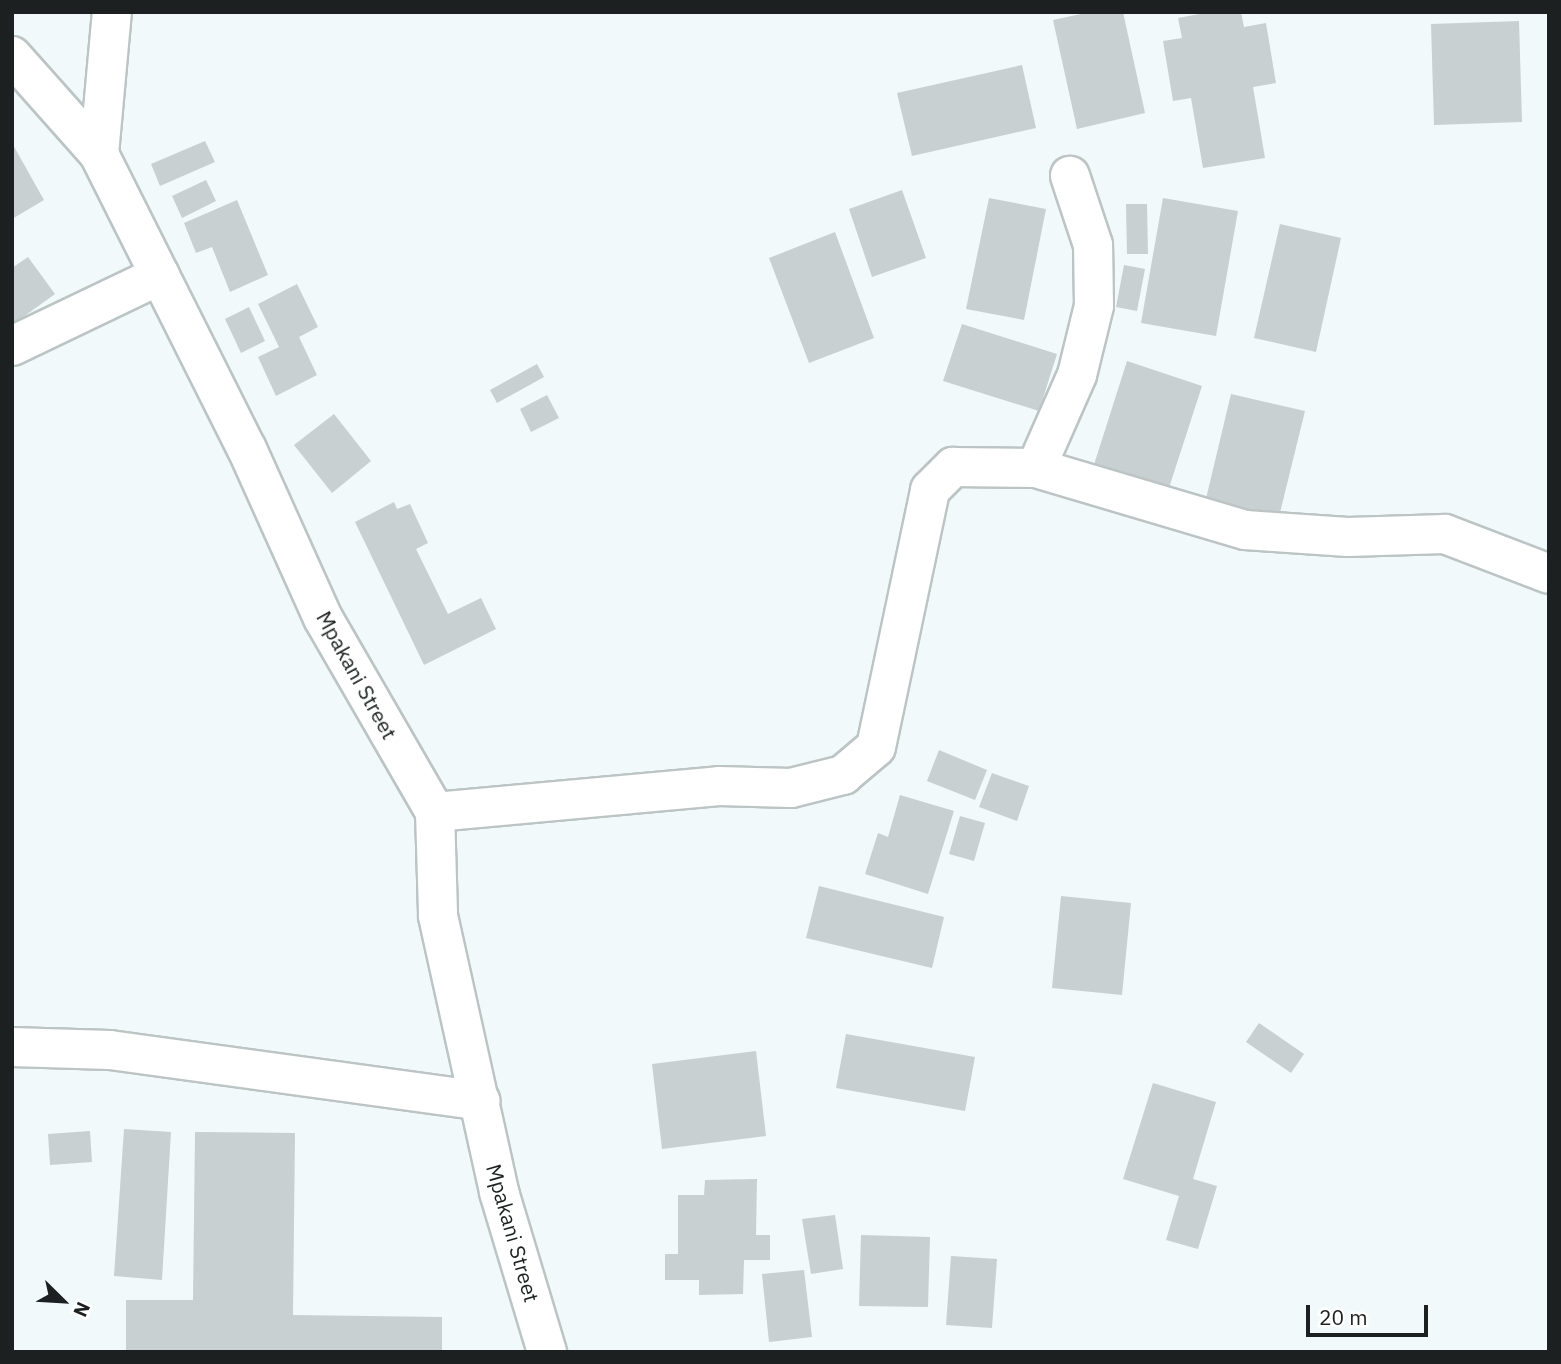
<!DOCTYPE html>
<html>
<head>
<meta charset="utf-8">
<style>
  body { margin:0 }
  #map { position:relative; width:1561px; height:1364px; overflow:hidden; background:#f1f9fa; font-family:"IBM Plex Sans",sans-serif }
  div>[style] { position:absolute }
  .building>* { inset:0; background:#c8d0d1 }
  .roads { filter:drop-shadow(2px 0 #bcc4c4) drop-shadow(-2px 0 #bcc4c4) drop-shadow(0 2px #bcc4c4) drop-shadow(0 -2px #bcc4c4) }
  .minor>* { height:38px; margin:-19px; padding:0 19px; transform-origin:19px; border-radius:19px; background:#fff }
  .tertiary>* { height:38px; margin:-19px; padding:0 19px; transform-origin:19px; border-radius:19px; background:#fff }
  span { translate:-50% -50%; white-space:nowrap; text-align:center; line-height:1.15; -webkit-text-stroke:5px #fff; paint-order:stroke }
  .street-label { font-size:21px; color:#1d2020 }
  .frame { position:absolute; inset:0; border:14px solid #1d2020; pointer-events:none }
  .north { position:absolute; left:28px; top:1266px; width:70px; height:70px; -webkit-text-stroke:5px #fff; paint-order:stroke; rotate:114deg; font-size:19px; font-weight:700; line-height:28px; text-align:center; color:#1d2020 }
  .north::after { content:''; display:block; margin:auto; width:24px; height:32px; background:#1d2020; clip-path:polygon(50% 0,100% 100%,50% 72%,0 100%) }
  .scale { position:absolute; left:1306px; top:1305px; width:122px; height:32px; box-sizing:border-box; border:4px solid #1d2020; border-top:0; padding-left:9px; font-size:21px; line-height:24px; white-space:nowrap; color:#1d2020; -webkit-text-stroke:5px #fff; paint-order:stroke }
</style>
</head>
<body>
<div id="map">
  <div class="building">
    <div style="clip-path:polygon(1090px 12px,1123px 12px,1145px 113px,1077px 129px,1053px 20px)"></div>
    <div style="clip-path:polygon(1210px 12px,1241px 12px,1244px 27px,1266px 23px,1276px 83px,1253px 87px,1265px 158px,1203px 168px,1191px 98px,1173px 101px,1163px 41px,1182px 38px,1178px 18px)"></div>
    <div style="clip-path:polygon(1519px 21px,1522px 122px,1434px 125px,1431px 24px)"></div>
    <div style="clip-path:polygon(1022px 65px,1036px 128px,912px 156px,897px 93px)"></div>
    <div style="clip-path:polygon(205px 141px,215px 162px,160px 186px,151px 164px)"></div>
    <div style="clip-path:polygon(12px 143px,44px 200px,12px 219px)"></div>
    <div style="clip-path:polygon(206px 180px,216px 201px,182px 218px,172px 196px)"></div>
    <div style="clip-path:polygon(902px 190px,926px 258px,872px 277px,849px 209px)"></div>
    <div style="clip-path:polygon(989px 198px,1046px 209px,1024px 320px,966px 309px)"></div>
    <div style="clip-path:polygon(1163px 198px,1238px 211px,1216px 336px,1141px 323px)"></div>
    <div style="clip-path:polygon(237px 200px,268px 275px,230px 292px,212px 247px,196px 253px,184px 223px)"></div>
    <div style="clip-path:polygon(1126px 204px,1147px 204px,1148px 254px,1127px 254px)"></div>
    <div style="clip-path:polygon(1280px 224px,1341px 238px,1316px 352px,1254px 338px)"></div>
    <div style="clip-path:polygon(835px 232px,874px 338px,809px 363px,769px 258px)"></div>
    <div style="clip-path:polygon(28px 257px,55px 294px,12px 325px,12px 268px)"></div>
    <div style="clip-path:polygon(1124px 265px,1145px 269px,1137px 311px,1116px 307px)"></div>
    <div style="clip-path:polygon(297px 284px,318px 327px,299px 337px,317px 375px,276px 396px,258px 357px,279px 347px,258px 304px)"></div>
    <div style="clip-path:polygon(249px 307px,265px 341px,241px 353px,225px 319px)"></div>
    <div style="clip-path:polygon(962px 324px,1057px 354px,1039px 411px,943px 381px)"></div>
    <div style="clip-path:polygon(1127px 361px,1202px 386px,1167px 494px,1092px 471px)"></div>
    <div style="clip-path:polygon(537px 364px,544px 377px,497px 403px,490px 390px)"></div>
    <div style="clip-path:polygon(1231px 394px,1305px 411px,1277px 525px,1204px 507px)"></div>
    <div style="clip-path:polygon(547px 395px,559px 418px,531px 432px,520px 409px)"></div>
    <div style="clip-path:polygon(334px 414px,371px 461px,332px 493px,294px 445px)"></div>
    <div style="clip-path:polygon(394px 502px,397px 509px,410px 504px,428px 543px,416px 549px,448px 614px,481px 598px,496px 629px,424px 665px,355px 522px)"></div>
    <div style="clip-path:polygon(939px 750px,987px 770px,975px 800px,927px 781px)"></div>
    <div style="clip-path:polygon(992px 773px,1029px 786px,1017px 821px,979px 807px)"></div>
    <div style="clip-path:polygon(900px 795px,954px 811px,928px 894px,865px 874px,878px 833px,888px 837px)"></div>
    <div style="clip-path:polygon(960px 816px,985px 823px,974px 861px,949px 854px)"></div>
    <div style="clip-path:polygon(819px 886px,944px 917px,932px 968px,806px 938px)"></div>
    <div style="clip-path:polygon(1061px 896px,1131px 903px,1122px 995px,1052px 988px)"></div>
    <div style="clip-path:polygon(1259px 1023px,1304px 1054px,1291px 1073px,1246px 1042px)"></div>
    <div style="clip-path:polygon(846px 1034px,975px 1057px,965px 1111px,836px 1088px)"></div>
    <div style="clip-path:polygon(756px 1051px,766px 1136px,662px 1149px,652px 1064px)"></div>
    <div style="clip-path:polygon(1153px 1083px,1216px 1102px,1193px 1179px,1217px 1186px,1198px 1249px,1166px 1240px,1179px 1196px,1123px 1179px)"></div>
    <div style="clip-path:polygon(124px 1129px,171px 1132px,162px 1280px,114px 1276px)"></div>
    <div style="clip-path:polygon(90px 1131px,92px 1162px,50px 1165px,48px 1134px)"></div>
    <div style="clip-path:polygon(195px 1132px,295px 1133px,293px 1315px,442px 1317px,442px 1352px,126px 1352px,126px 1300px,193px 1300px)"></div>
    <div style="clip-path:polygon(757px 1179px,756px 1235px,770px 1235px,770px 1260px,744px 1260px,743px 1294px,699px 1295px,699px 1280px,665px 1280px,665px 1254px,678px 1254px,678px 1195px,704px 1195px,705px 1180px)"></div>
    <div style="clip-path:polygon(835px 1215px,843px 1269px,811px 1274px,802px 1219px)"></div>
    <div style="clip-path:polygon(861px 1235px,930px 1237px,928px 1307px,859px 1306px)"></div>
    <div style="clip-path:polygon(951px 1256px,997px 1259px,992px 1328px,946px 1325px)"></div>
    <div style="clip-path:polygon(804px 1270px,812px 1337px,769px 1342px,762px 1274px)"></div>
  </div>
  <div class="roads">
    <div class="minor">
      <div style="left:99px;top:154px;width:143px;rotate:-84.8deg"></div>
      <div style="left:12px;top:346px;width:164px;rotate:-25.6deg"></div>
      <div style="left:1036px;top:468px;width:102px;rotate:-66.2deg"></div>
      <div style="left:1077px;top:375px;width:71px;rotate:-76.2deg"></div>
      <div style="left:1094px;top:306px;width:61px;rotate:-90.9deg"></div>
      <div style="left:1093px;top:245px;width:73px;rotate:-108.4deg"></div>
      <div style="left:435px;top:812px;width:285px;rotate:-5.2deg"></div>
      <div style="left:719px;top:786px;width:72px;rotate:1.6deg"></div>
      <div style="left:791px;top:788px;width:54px;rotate:-14deg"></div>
      <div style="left:843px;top:775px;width:43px;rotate:-40.3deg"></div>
      <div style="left:876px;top:747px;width:263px;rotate:-78.1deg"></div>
      <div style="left:930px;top:490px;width:33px;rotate:-45deg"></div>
      <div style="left:953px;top:467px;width:83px;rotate:0.7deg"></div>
      <div style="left:1036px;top:468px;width:218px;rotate:16.5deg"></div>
      <div style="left:1245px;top:530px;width:103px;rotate:3.9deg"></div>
      <div style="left:1348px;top:537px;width:97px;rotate:-1.8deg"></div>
      <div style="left:1445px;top:534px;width:111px;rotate:21deg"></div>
      <div style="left:12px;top:1047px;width:98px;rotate:1.8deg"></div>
      <div style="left:110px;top:1050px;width:374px;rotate:7.8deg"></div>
    </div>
    <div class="tertiary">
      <div style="left:12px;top:56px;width:131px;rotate:48.4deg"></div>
      <div style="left:99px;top:154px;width:330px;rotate:63.4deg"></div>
      <div style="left:247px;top:449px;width:185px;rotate:65.8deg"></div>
      <div style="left:323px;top:618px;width:224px;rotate:60deg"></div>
      <div style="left:435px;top:812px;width:104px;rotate:88.3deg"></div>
      <div style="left:438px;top:916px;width:283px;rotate:77.5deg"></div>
      <div style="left:499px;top:1192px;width:167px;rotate:73.3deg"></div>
    </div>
  </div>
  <div class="street-label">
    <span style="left:357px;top:675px;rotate:61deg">Mpakani Street</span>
    <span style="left:513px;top:1233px;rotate:74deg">Mpakani Street</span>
  </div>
  <div class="frame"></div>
  <div class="north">N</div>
  <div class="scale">20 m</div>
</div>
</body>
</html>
